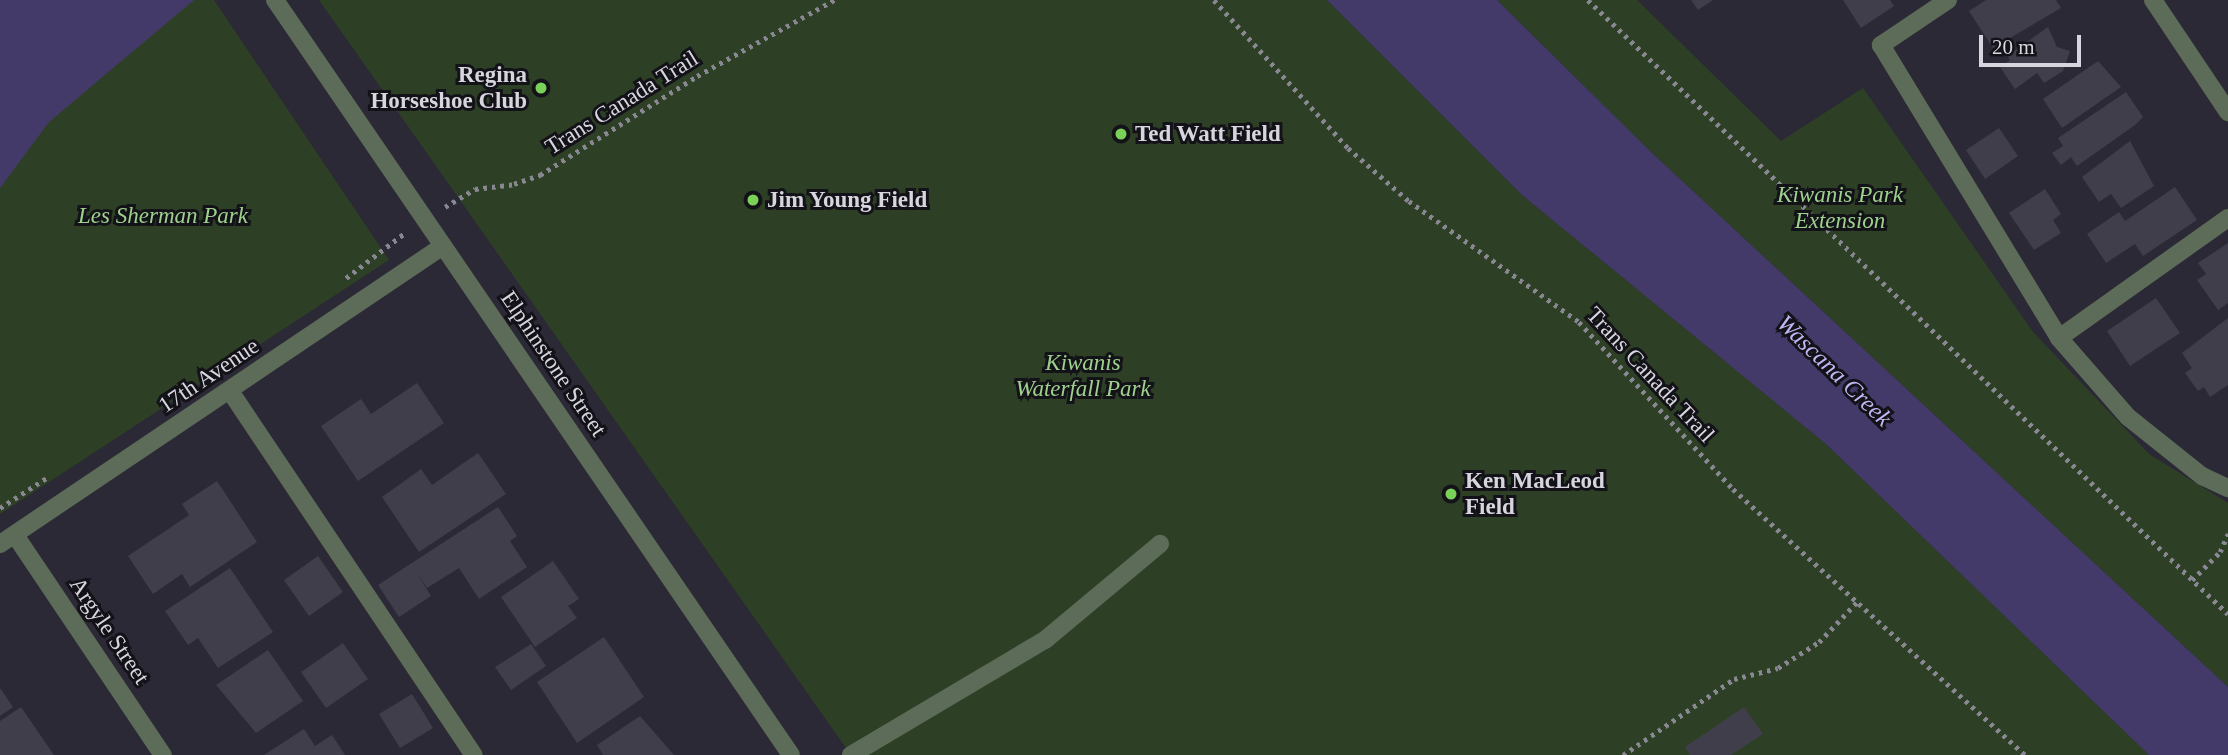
<!DOCTYPE html>
<html>
<head>
<meta charset="utf-8">
<style>
  body { margin:0 }
  #map { position:relative; width:2228px; height:755px; overflow:hidden; background:#2b2935; font-family:Georgia,serif }
  div>[style] { position:absolute }
  .green>* { inset:0; background:#2d4026 }
  .water>* { inset:0; background:#443a69 }
  .building>* { inset:0; background:#403e4b }
  .path>* { height:4.5px; margin-top:-2.25px; transform-origin:0; background:repeating-linear-gradient(90deg,#898791 0 3.5px,transparent 0 8.5px) }
  .minor>* { height:18px; margin:-9px; padding:0 9px; transform-origin:9px; border-radius:9px; background:#5d6c58 }
  .dots>* { width:19px; height:19px; translate:-50% -50%; box-sizing:border-box; border:4px solid #131218; border-radius:50% }
  span { translate:-50% -50%; white-space:nowrap; text-align:center; line-height:1.15; -webkit-text-stroke:6px #131218; paint-order:stroke }
  .poi-label { font-size:23px; color:#d7d6de; font-weight:700 }
  .right { translate:-100% -50%; text-align:right }
  .left { translate:0 -50%; text-align:left }
  .street-label { font-size:23px; color:#d7d6de }
  .park-label { font-size:23px; color:#9ed18c; font-style:italic }
  .water-label { font-size:24px; color:#bfb6f3; font-style:italic }
  .scale { position:absolute; left:1979px; top:35px; width:102px; height:32px; box-sizing:border-box; border:4px solid #d7d6de; border-top:0; padding-left:9px; font-size:21px; line-height:24px; white-space:nowrap; color:#d7d6de; -webkit-text-stroke:5px #131218; paint-order:stroke }
</style>
</head>
<body>
<div id="map">
  <div class="green">
    <div style="clip-path:polygon(0 0,214px 0,389px 260px,0 514px)"></div>
    <div style="clip-path:polygon(319px 0,1327px 0,1522px 195px,1826px 444px,2149px 755px,851px 755px)"></div>
    <div style="clip-path:polygon(1497px 0,1637px 0,1781px 141px,1863px 88px,2033px 332px,2149px 454px,2228px 503px,2228px 687px,1653px 154px)"></div>
  </div>
  <div class="water">
    <div style="clip-path:polygon(0 0,194px 0,49px 122px,0 188px)"></div>
    <div style="clip-path:polygon(1327px 0,1497px 0,1653px 154px,2228px 687px,2228px 755px,2149px 755px,1826px 444px,1522px 195px)"></div>
  </div>
  <div class="building">
    <div style="clip-path:polygon(1691px 0,1713px 0,1698px 10px)"></div>
    <div style="clip-path:polygon(1843px 0,1890px 0,1894px 6px,1861px 28px)"></div>
    <div style="clip-path:polygon(1986px 0,2056px 0,2061px 8px,1993px 48px,1969px 11px)"></div>
    <div style="clip-path:polygon(2048px 27px,2057px 47px,2070px 51px,2063px 71px,2044px 83px,2037px 73px,2015px 89px,2000px 67px,2010px 60px,2007px 56px)"></div>
    <div style="clip-path:polygon(2098px 61px,2121px 87px,2062px 128px,2043px 99px)"></div>
    <div style="clip-path:polygon(2126px 92px,2143px 117px,2135px 125px,2077px 166px,2071px 157px,2061px 165px,2052px 153px,2063px 146px,2058px 138px)"></div>
    <div style="clip-path:polygon(1999px 128px,2018px 156px,1985px 179px,1966px 150px)"></div>
    <div style="clip-path:polygon(2130px 141px,2154px 186px,2121px 208px,2111px 194px,2099px 202px,2082px 177px)"></div>
    <div style="clip-path:polygon(2175px 187px,2197px 220px,2143px 256px,2135px 244px,2106px 263px,2087px 234px,2119px 212px,2125px 221px)"></div>
    <div style="clip-path:polygon(2045px 189px,2061px 214px,2053px 220px,2061px 233px,2034px 250px,2009px 213px)"></div>
    <div style="clip-path:polygon(2228px 243px,2228px 303px,2218px 310px,2197px 280px,2206px 274px,2198px 263px)"></div>
    <div style="clip-path:polygon(2156px 298px,2180px 333px,2130px 366px,2107px 331px)"></div>
    <div style="clip-path:polygon(2228px 318px,2228px 385px,2210px 397px,2204px 387px,2198px 391px,2185px 373px,2192px 368px,2182px 353px)"></div>
    <div style="clip-path:polygon(417px 383px,444px 423px,358px 481px,321px 426px,361px 399px,371px 414px)"></div>
    <div style="clip-path:polygon(478px 453px,506px 494px,419px 552px,382px 497px,421px 469px,432px 485px)"></div>
    <div style="clip-path:polygon(217px 481px,257px 542px,190px 587px,182px 574px,153px 594px,128px 556px,189px 515px,182px 504px)"></div>
    <div style="clip-path:polygon(498px 507px,517px 536px,510px 541px,527px 567px,479px 599px,459px 568px,427px 588px,416px 572px,431px 596px,399px 617px,378px 585px)"></div>
    <div style="clip-path:polygon(318px 556px,343px 592px,309px 616px,284px 580px)"></div>
    <div style="clip-path:polygon(553px 561px,579px 599px,568px 606px,577px 618px,535px 647px,501px 597px)"></div>
    <div style="clip-path:polygon(230px 568px,273px 632px,218px 668px,198px 638px,188px 645px,165px 611px)"></div>
    <div style="clip-path:polygon(604px 637px,644px 697px,577px 743px,537px 682px)"></div>
    <div style="clip-path:polygon(343px 643px,368px 679px,326px 708px,301px 672px)"></div>
    <div style="clip-path:polygon(531px 644px,546px 666px,511px 690px,495px 667px)"></div>
    <div style="clip-path:polygon(268px 650px,303px 701px,256px 733px,216px 685px)"></div>
    <div style="clip-path:polygon(0 688px,13px 707px,0 716px)"></div>
    <div style="clip-path:polygon(412px 694px,433px 728px,400px 748px,379px 714px)"></div>
    <div style="clip-path:polygon(21px 707px,54px 755px,0 755px,0 721px)"></div>
    <div style="clip-path:polygon(1744px 707px,1763px 734px,1731px 755px,1690px 755px,1685px 747px)"></div>
    <div style="clip-path:polygon(640px 716px,674px 755px,603px 755px,597px 745px)"></div>
    <div style="clip-path:polygon(304px 729px,315px 746px,332px 735px,345px 755px,264px 755px)"></div>
  </div>
  <div class="path">
    <div style="left:1214px;top:0;width:200px;rotate:47.8deg"></div>
    <div style="left:1348px;top:148px;width:81px;rotate:41deg"></div>
    <div style="left:1409px;top:201px;width:209px;rotate:35.4deg"></div>
    <div style="left:1579px;top:322px;width:227px;rotate:47.3deg"></div>
    <div style="left:1733px;top:489px;width:395px;rotate:42.3deg"></div>
    <div style="left:1588px;top:0;width:887px;rotate:43.81deg"></div>
    <div style="left:445px;top:207px;width:35px;rotate:-31deg"></div>
    <div style="left:475px;top:189px;width:39px;rotate:-7deg"></div>
    <div style="left:514px;top:184px;width:28px;rotate:-19deg"></div>
    <div style="left:540px;top:175px;width:186px;rotate:-32.2deg"></div>
    <div style="left:697px;top:76px;width:157px;rotate:-29deg"></div>
    <div style="left:346px;top:278px;width:76px;rotate:-37.5deg"></div>
    <div style="left:0;top:508px;width:57px;rotate:-32.9deg"></div>
    <div style="left:2192px;top:580px;width:40px;rotate:-45deg"></div>
    <div style="left:2220px;top:552px;width:20px;rotate:-66deg"></div>
    <div style="left:1623px;top:755px;width:135px;rotate:-34.4deg"></div>
    <div style="left:1734px;top:679px;width:45px;rotate:-14deg"></div>
    <div style="left:1778px;top:668px;width:49px;rotate:-32.4deg"></div>
    <div style="left:1819px;top:642px;width:55px;rotate:-46.5deg"></div>
  </div>
  <div class="minor">
    <div style="left:275px;top:0;width:914px;rotate:55.65deg"></div>
    <div style="left:1948px;top:0;width:81px;rotate:146.1deg"></div>
    <div style="left:1881px;top:45px;width:343px;rotate:58.7deg"></div>
    <div style="left:2059px;top:338px;width:105px;rotate:48.9deg"></div>
    <div style="left:2128px;top:417px;width:95px;rotate:38.6deg"></div>
    <div style="left:2202px;top:476px;width:29px;rotate:25deg"></div>
    <div style="left:2153px;top:0;width:135px;rotate:56.2deg"></div>
    <div style="left:2059px;top:338px;width:207px;rotate:-35.4deg"></div>
    <div style="left:230px;top:391px;width:438px;rotate:56.2deg"></div>
    <div style="left:15px;top:535px;width:265px;rotate:56.1deg"></div>
    <div style="left:0;top:544px;width:534px;rotate:-33.93deg"></div>
    <div style="left:851px;top:755px;width:226px;rotate:-30.7deg"></div>
    <div style="left:1045px;top:640px;width:150px;rotate:-39.9deg"></div>
  </div>
  <div class="dots">
    <div style="left:541px;top:88px;background:#7ad157"></div>
    <div style="left:1121px;top:134px;background:#7ad157"></div>
    <div style="left:753px;top:200px;background:#7ad157"></div>
    <div style="left:1451px;top:494px;background:#7ad157"></div>
  </div>
  <div class="poi-label">
    <span class="right" style="left:527px;top:88px">Regina<br>Horseshoe Club</span>
    <span class="left" style="left:1135px;top:134px">Ted Watt Field</span>
    <span class="left" style="left:767px;top:200px">Jim Young Field</span>
    <span class="left" style="left:1465px;top:494px">Ken MacLeod<br>Field</span>
  </div>
  <div class="street-label">
    <span style="left:622px;top:103px;rotate:-32deg">Trans Canada Trail</span>
    <span style="left:553px;top:364px;rotate:56deg">Elphinstone Street</span>
    <span style="left:1650px;top:375px;rotate:47deg">Trans Canada Trail</span>
    <span style="left:209px;top:376px;rotate:-34deg">17th Avenue</span>
    <span style="left:109px;top:631px;rotate:56deg">Argyle Street</span>
  </div>
  <div class="park-label">
    <span style="left:1840px;top:208px">Kiwanis Park<br>Extension</span>
    <span style="left:163px;top:216px">Les Sherman Park</span>
    <span style="left:1083px;top:376px">Kiwanis<br>Waterfall Park</span>
  </div>
  <div class="water-label">
    <span style="left:1834px;top:371px;rotate:44deg">Wascana Creek</span>
  </div>
  <div class="scale">20 m</div>
</div>
</body>
</html>
